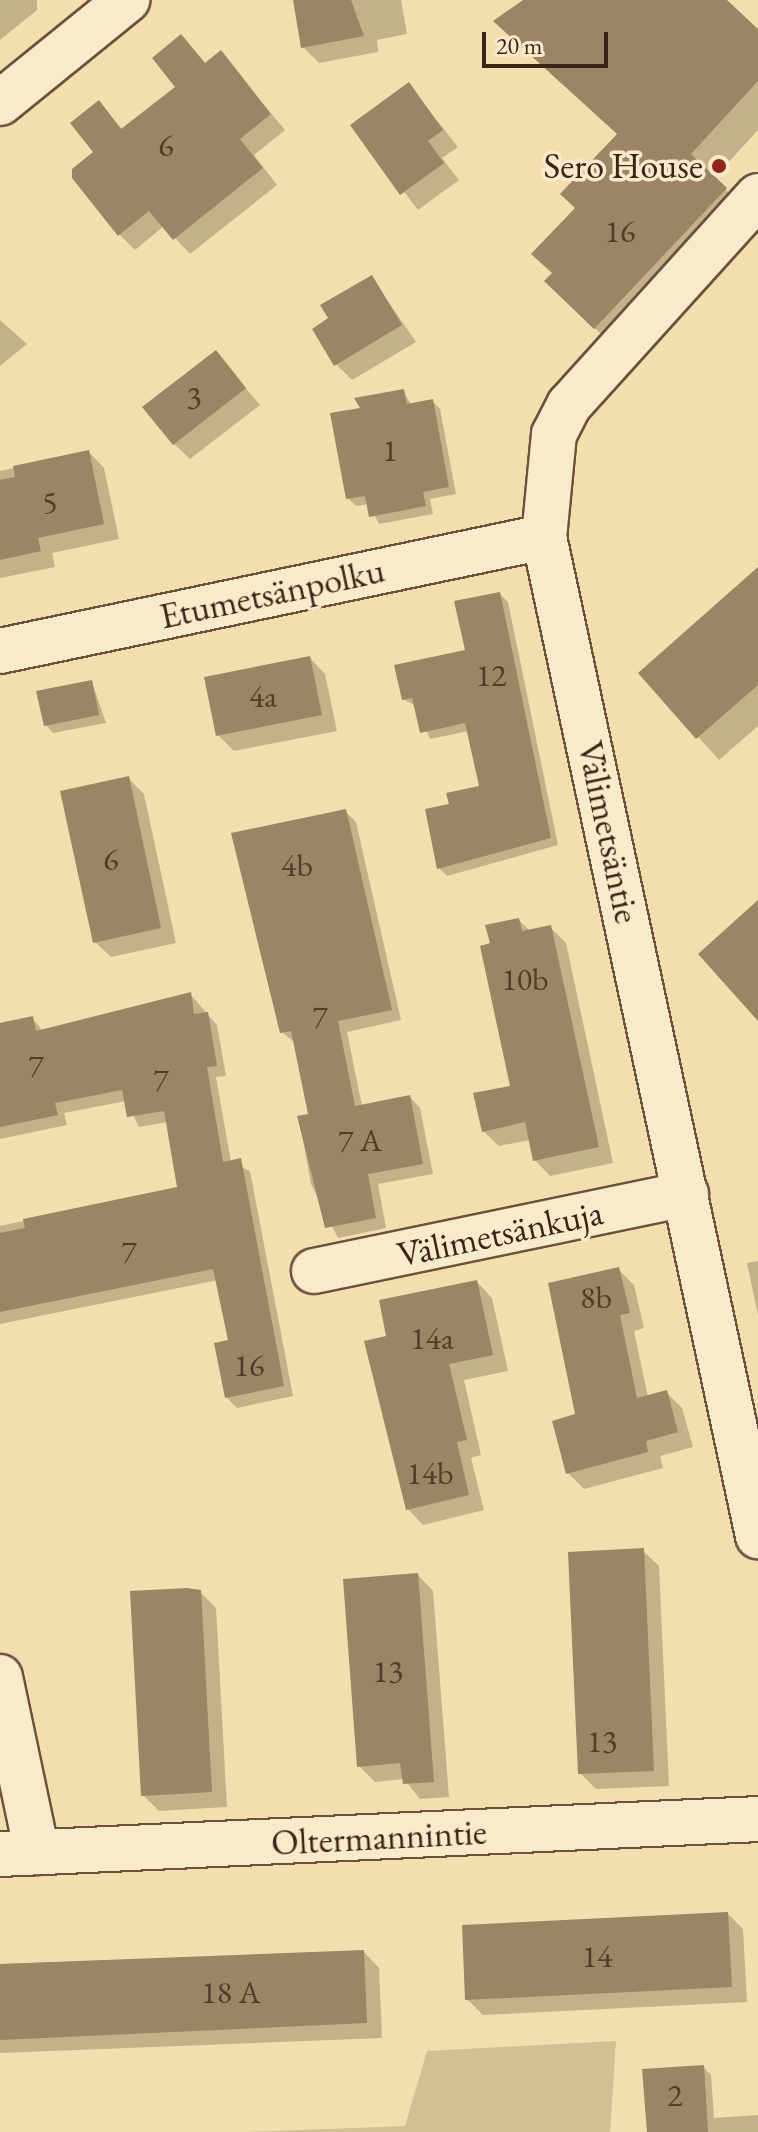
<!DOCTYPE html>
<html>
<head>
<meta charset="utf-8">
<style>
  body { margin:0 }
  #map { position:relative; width:758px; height:2132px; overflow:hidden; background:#f5dead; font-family:"EB Garamond",serif }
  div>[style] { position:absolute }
  .green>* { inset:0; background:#d6be94 }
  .shadow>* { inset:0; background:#0003 }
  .building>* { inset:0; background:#9c8465 }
  .roads { filter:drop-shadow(2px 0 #6a523c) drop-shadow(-2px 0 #6a523c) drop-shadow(0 2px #6a523c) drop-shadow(0 -2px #6a523c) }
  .minor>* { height:44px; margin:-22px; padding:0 22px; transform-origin:22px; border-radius:22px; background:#f8eaca }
  .dots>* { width:22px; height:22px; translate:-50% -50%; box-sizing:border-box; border:4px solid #f8eaca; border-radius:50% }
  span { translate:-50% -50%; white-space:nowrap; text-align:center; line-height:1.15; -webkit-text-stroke:7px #f8eaca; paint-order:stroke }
  .number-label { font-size:32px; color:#543b2a }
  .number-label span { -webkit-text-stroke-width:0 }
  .poi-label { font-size:36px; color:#3c2317 }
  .right { translate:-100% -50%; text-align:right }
  .street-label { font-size:36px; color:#3c2317 }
  .scale { position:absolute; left:482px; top:32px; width:126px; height:36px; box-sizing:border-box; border:4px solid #3c2317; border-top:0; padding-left:10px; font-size:24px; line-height:28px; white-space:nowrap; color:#3c2317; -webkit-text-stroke:6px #f8eaca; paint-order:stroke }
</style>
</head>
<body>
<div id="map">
  <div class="green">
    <div style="clip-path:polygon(616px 2041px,610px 2132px,245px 2132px,405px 2126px,427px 2051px)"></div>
  </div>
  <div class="shadow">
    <div style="clip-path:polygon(0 0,37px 0,37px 10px,0 40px)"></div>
    <div style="clip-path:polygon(295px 0,401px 0,407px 34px,377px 40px,378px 52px,319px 63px,303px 47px)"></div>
    <div style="clip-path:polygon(526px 0,724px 0,758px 32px,758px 130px,714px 178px,749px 213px,619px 351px,570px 305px,554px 274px,577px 208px,619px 135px)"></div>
    <div style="clip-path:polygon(181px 37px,206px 64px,225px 59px,285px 130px,254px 155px,277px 185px,190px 254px,164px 226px,135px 250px,119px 234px,96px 152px,98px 103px,123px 130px,178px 88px)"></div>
    <div style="clip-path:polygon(409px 85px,458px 147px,442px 158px,459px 180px,418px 210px,353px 125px)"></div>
    <div style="clip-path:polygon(372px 278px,416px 342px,352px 380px,336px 364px,331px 319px)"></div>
    <div style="clip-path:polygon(0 320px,27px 344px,0 366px)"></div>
    <div style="clip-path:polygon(215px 352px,260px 405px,190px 459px,174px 444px)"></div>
    <div style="clip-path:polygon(403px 392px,412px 405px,432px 401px,440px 409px,456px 494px,430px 499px,433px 514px,379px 524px,369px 504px,356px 506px,348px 498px)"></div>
    <div style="clip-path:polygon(89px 452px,104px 468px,119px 539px,52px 553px,55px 567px,0 578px,0 471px)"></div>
    <div style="clip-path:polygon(758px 569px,758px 726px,719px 760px,641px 673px)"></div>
    <div style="clip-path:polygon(500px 594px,508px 602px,558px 845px,447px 876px,439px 868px,481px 787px,469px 731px,430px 739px,416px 706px,403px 699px,467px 652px)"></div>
    <div style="clip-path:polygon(310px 658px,325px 674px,337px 731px,234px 751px,218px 735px)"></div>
    <div style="clip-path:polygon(92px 682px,106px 723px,53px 733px,46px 725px)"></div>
    <div style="clip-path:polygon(128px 778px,144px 794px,176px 943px,111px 957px,95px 942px)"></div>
    <div style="clip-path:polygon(345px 811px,356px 822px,401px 1020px,347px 1032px,362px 1106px,410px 1097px,420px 1108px,433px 1174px,378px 1184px,386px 1228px,338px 1238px,311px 1184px,299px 1118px,310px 1116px,295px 1043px,282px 1032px)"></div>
    <div style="clip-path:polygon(519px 920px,530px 931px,550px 927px,566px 943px,613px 1163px,550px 1176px,535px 1160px,530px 1140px,499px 1146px,483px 1131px,513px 1087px,492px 945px)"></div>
    <div style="clip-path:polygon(190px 994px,217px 1025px,226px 1076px,216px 1077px,231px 1162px,250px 1171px,293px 1396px,237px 1408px,226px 1397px,230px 1342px,218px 1280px,0 1324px,0 1226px,180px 1188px,168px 1122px,139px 1127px,126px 1101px,64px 1113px,67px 1125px,0 1139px,0 1025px,32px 1018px,43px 1031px)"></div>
    <div style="clip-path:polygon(758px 1261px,758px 1315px,747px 1263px)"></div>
    <div style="clip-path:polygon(619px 1270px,634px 1285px,644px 1328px,634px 1331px,648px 1397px,666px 1392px,682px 1408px,693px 1447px,660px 1456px,663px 1468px,584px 1489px,568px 1473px)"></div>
    <div style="clip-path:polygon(477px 1282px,492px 1298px,508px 1371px,464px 1380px,481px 1455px,471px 1458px,484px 1510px,423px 1525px,408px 1509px,388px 1338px)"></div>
    <div style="clip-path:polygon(643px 1551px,659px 1566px,669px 1786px,596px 1789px,580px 1773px)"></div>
    <div style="clip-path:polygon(418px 1575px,433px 1591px,449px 1797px,420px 1799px,404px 1779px,375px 1782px,359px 1766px)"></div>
    <div style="clip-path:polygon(200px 1592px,216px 1608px,227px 1807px,159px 1811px,143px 1795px)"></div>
    <div style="clip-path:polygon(728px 1914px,743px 1929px,747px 2002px,483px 2015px,467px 1999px)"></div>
    <div style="clip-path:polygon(364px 1952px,379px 1968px,382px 2038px,0 2053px,0 1964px)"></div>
    <div style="clip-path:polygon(703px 2067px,711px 2075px,714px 2118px,758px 2115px,758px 2132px,649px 2132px)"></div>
  </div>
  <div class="building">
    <div style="clip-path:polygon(293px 0,351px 0,364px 36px,301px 48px)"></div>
    <div style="clip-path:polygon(523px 0,727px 0,758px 29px,758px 81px,691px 154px,727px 188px,594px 329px,544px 281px,552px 273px,531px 254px,575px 208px,560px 194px,617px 134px,493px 21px)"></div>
    <div style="clip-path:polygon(181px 34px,205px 63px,221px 50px,271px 114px,240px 139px,263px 168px,173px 240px,149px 211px,118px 236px,72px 178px,72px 169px,93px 152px,70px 123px,99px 100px,121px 129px,175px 87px,152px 58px)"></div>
    <div style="clip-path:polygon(409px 82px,443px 130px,428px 141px,444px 163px,400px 195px,350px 125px)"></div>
    <div style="clip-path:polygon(372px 275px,402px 325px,334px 366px,312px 329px,328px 318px,320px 305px)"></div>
    <div style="clip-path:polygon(216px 350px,246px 388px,173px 445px,142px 407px)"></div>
    <div style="clip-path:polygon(404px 389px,407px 404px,433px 399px,449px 487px,423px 492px,426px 506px,369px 517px,365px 496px,346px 499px,330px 413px,360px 408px,354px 398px)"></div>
    <div style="clip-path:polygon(89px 450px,104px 524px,38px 538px,41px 551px,0 560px,0 480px,15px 477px,13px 466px)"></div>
    <div style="clip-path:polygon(758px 567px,758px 685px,696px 739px,638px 673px)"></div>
    <div style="clip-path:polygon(500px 592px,551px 838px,437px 869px,425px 809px,449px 804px,446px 793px,479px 786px,465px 723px,420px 733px,412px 698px,402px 700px,394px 665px,465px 650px,454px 601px)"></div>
    <div style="clip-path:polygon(310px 656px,322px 715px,216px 736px,204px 677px)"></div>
    <div style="clip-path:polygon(92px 680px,99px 715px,44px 726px,36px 691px)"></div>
    <div style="clip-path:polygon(129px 776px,161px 928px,93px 943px,60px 791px)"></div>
    <div style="clip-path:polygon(346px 809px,392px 1010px,338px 1021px,355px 1106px,410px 1095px,423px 1164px,368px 1174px,376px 1218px,325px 1228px,297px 1116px,308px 1114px,291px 1031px,280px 1033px,231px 833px)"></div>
    <div style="clip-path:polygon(758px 900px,758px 1021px,698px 954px)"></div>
    <div style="clip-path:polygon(519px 918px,522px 931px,551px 925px,599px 1147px,533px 1161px,525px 1122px,482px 1132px,473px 1093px,510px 1086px,480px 946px,490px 943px,485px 925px)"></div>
    <div style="clip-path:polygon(191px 992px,194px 1014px,208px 1012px,217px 1066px,207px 1067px,223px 1162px,241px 1158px,284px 1386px,225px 1398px,214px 1343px,228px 1340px,213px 1269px,0 1312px,0 1233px,25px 1228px,23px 1219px,177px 1187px,164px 1111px,127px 1117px,122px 1090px,55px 1103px,58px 1115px,0 1127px,0 1023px,33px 1016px,36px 1031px)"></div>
    <div style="clip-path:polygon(619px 1267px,630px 1313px,620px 1315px,637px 1398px,667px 1390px,678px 1432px,646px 1441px,648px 1452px,566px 1474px,552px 1421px,575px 1414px,548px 1283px)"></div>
    <div style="clip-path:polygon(477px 1280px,493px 1355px,449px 1364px,467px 1440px,457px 1442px,469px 1495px,406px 1510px,364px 1341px,386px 1336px,379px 1300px)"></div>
    <div style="clip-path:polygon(644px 1548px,654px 1771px,578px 1774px,568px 1552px)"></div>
    <div style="clip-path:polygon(418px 1573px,434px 1782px,403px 1784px,400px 1763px,357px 1767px,343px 1579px)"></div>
    <div style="clip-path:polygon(187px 1588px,201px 1590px,212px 1792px,141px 1796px,130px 1591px)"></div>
    <div style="clip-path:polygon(728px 1912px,732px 1987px,465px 2000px,462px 1925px)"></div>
    <div style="clip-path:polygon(364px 1950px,367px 2023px,0 2040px,0 1964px)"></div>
    <div style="clip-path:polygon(704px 2065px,708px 2132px,647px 2132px,642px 2069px)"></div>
  </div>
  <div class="roads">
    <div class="minor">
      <div style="left:0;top:103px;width:164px;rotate:-39deg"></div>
      <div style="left:758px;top:196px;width:282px;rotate:132.1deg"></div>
      <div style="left:569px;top:405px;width:33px;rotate:117deg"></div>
      <div style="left:554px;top:434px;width:103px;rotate:95.5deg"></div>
      <div style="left:544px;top:537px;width:1022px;rotate:77.91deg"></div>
      <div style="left:0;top:651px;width:556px;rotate:-11.84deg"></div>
      <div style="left:314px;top:1271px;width:380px;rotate:-11.7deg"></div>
      <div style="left:0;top:1677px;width:179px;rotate:78.1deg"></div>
      <div style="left:0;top:1854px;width:759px;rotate:-2.64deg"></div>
    </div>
  </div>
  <div class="dots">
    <div style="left:719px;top:166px;background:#8f2418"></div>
  </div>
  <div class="number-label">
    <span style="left:166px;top:145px">6</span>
    <span style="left:620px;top:231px">16</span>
    <span style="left:194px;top:397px">3</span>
    <span style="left:390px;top:450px">1</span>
    <span style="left:50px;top:502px">5</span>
    <span style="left:491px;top:675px">12</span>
    <span style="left:263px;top:696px">4a</span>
    <span style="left:111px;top:859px">6</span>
    <span style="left:297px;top:865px">4b</span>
    <span style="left:525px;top:979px">10b</span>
    <span style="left:320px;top:1016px">7</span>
    <span style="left:36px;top:1065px">7</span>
    <span style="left:161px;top:1079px">7</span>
    <span style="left:360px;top:1140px">7 A</span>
    <span style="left:129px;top:1251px">7</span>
    <span style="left:596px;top:1297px">8b</span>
    <span style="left:432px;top:1338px">14a</span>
    <span style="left:249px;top:1365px">16</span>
    <span style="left:430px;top:1473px">14b</span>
    <span style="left:388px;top:1671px">13</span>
    <span style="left:602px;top:1741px">13</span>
    <span style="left:597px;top:1956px">14</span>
    <span style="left:231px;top:1992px">18 A</span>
    <span style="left:675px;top:2095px">2</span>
  </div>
  <div class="poi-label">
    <span class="right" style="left:703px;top:166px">Sero House</span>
  </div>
  <div class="street-label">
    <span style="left:272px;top:593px;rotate:-12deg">Etumetsänpolku</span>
    <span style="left:609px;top:832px;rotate:78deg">Välimetsäntie</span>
    <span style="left:500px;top:1233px;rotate:-12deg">Välimetsänkuja</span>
    <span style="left:379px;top:1837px;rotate:-3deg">Oltermannintie</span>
  </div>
  <div class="scale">20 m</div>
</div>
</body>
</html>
